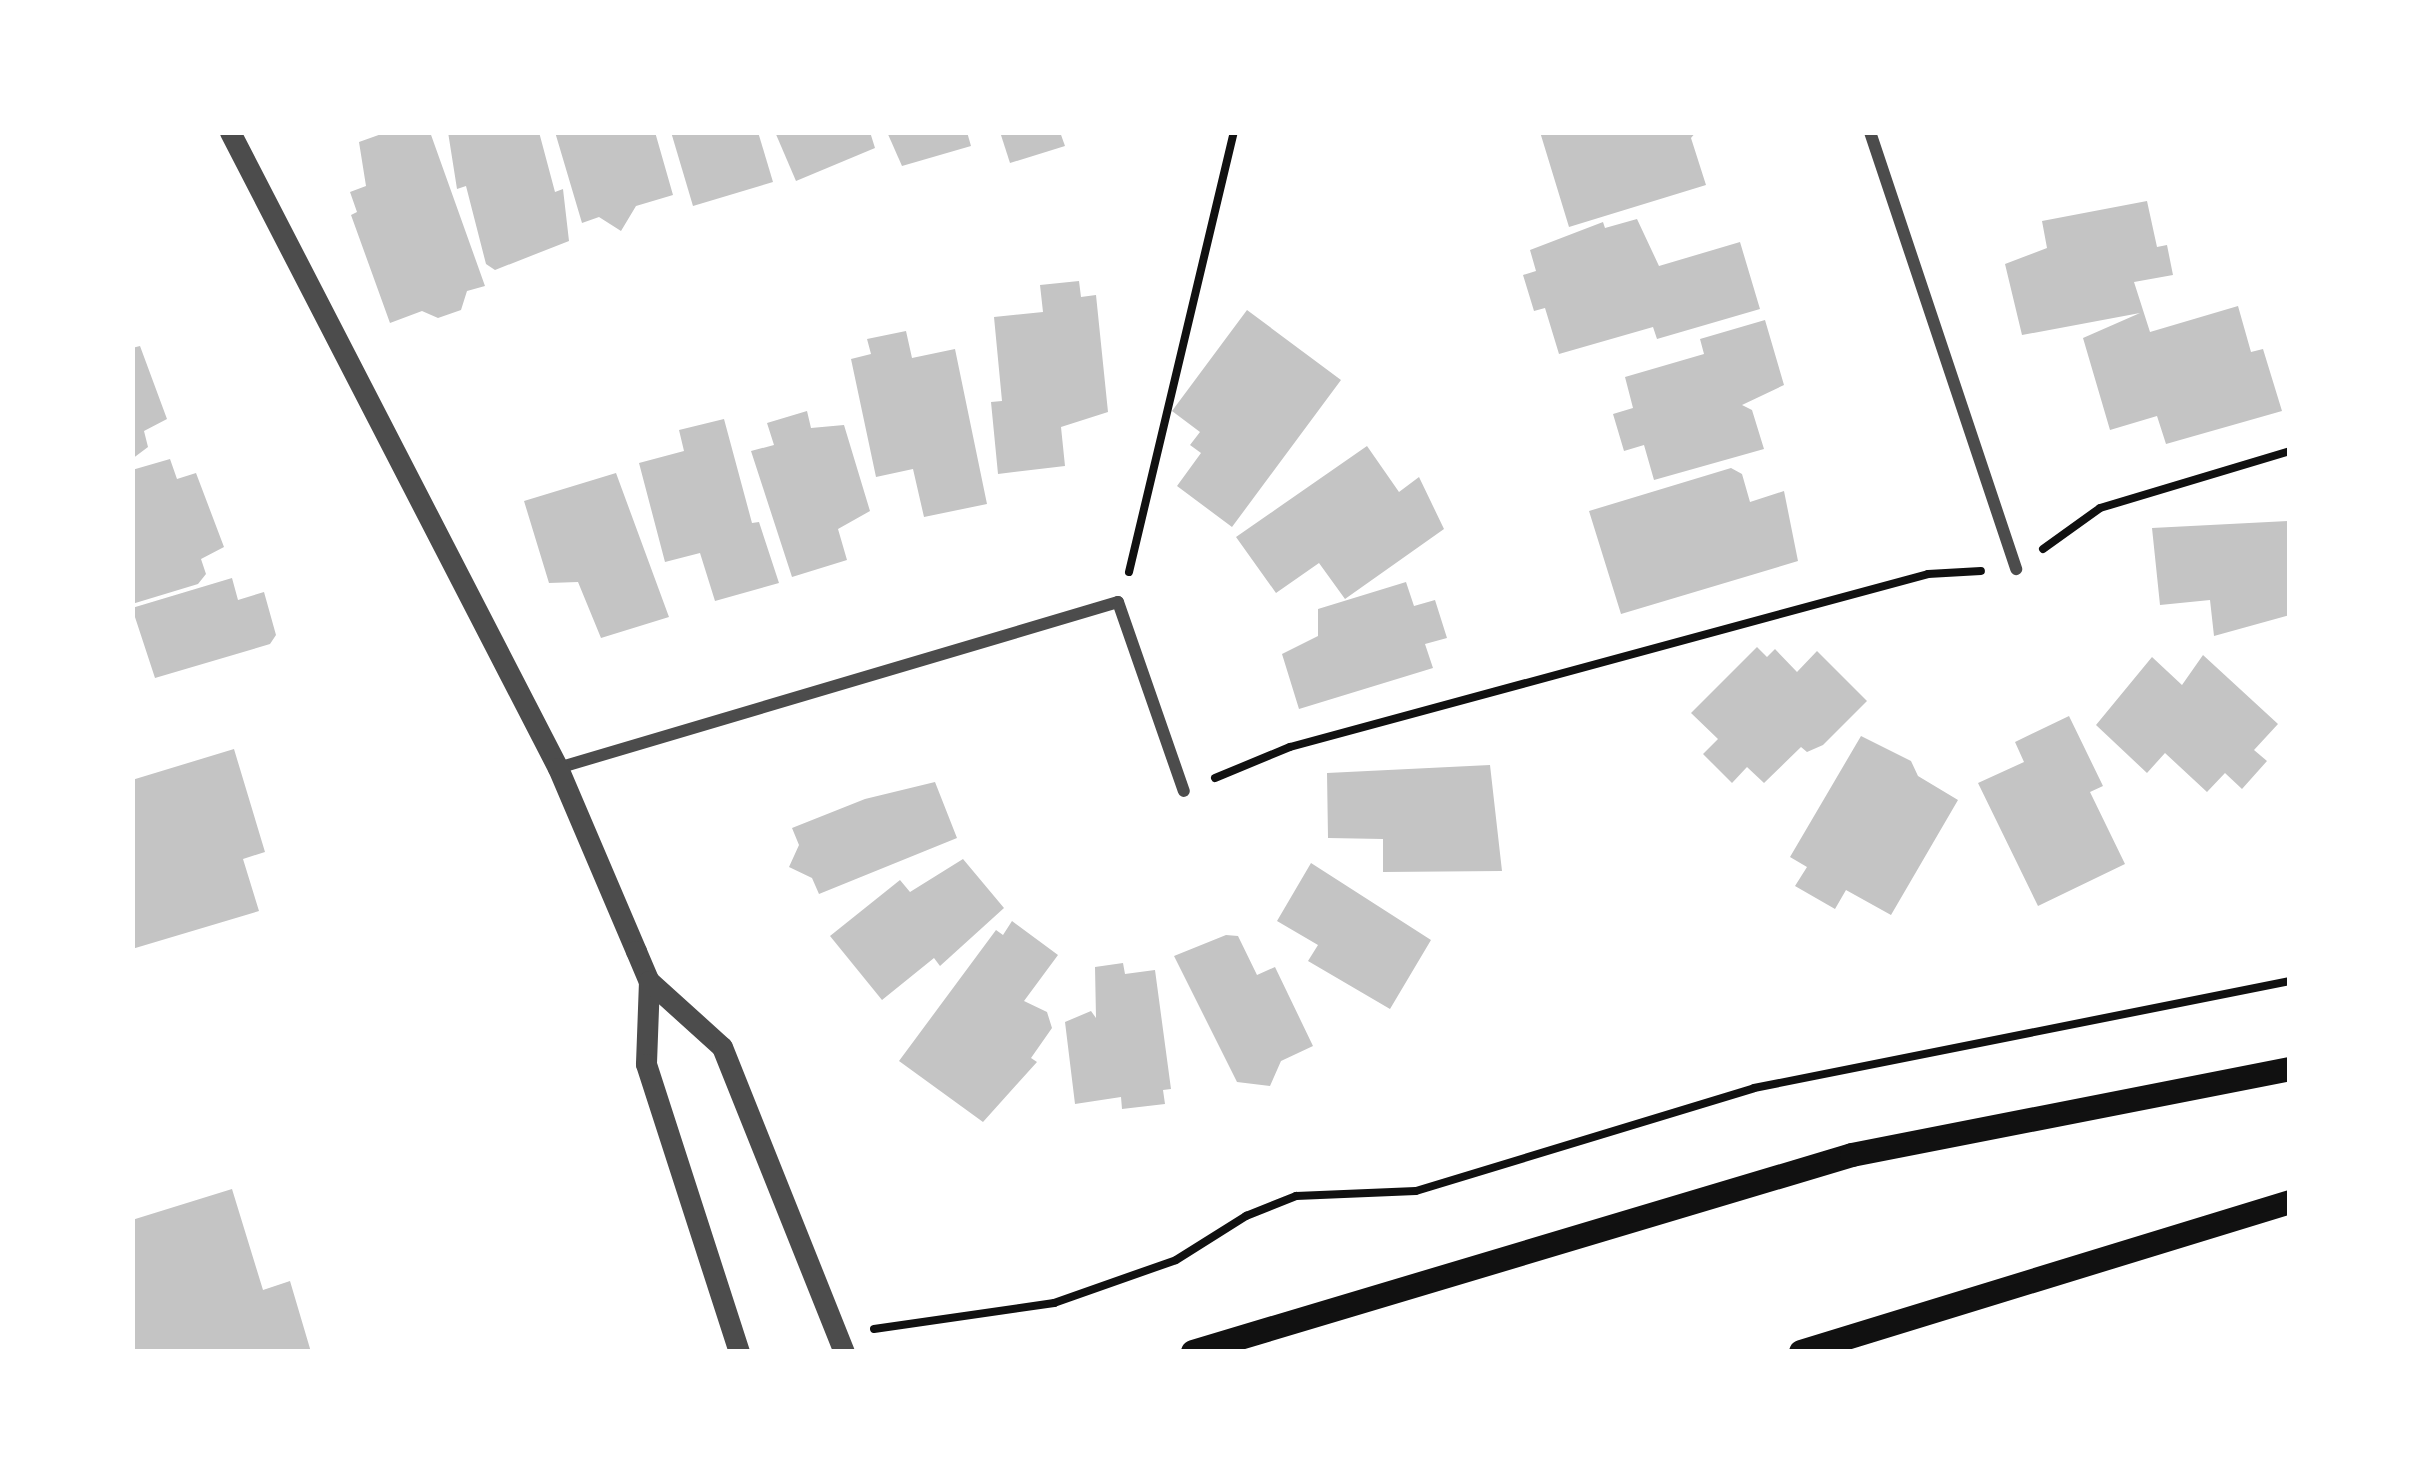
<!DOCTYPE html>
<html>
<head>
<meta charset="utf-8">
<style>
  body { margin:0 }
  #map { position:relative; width:2422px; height:1484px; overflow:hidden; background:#fff; font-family:Raleway,sans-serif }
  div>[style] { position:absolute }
  .building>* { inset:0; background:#c4c4c4 }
  .path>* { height:8px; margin:-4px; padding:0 4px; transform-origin:4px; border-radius:4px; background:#111 }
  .minor>* { height:12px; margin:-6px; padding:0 6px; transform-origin:6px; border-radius:6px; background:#4c4c4c }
  .tertiary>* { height:21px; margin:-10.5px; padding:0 10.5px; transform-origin:10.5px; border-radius:10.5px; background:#4c4c4c }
  .secondary>* { height:24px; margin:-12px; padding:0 12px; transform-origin:12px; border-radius:12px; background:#111 }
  span { translate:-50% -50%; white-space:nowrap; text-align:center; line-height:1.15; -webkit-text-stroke:12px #fff; paint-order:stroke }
  .frame { position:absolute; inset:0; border:135px solid #fff; pointer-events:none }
</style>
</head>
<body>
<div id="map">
  <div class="building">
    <div style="clip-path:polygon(387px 132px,430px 132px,485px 286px,467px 291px,461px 310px,438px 318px,422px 311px,390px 323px,351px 215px,357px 212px,350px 192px,366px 186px,359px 142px)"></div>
    <div style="clip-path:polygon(448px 132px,539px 132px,555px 192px,563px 189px,569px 241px,495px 270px,486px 264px,466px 186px,457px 189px)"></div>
    <div style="clip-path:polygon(555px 132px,655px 132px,673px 195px,636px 206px,621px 231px,599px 217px,582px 223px)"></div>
    <div style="clip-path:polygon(671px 132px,758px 132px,773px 182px,693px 206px)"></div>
    <div style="clip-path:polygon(775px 132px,870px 132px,875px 148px,796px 181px)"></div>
    <div style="clip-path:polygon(887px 132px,967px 132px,971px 146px,902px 166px)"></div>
    <div style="clip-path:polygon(1000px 132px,1060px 132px,1065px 146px,1010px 163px)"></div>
    <div style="clip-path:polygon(1540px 132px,1696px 132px,1691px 138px,1706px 185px,1569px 227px)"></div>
    <div style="clip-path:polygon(2147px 201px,2157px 247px,2167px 245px,2173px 275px,2134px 282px,2150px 332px,2238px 306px,2251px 352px,2263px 349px,2282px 411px,2166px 444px,2157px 416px,2110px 430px,2083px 338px,2140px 313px,2022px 335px,2005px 264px,2047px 248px,2042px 221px)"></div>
    <div style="clip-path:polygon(1637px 219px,1659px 266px,1740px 242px,1760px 309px,1657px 339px,1653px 327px,1559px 354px,1545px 308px,1534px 311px,1523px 275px,1536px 271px,1530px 250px,1603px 222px,1605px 228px)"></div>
    <div style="clip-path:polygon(1079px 281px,1081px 297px,1096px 295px,1108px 412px,1061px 427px,1065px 466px,998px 474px,991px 402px,1002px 401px,994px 317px,1043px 312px,1040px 285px)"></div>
    <div style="clip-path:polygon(1247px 310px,1341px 380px,1232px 527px,1177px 486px,1201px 453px,1190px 445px,1200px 432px,1172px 411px)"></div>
    <div style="clip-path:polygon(1765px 320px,1784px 385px,1742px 405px,1752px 410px,1764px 449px,1654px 480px,1644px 445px,1624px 451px,1613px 414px,1633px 408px,1625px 377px,1704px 354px,1700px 339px)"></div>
    <div style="clip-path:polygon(906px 331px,912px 358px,955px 349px,987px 504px,924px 517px,913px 469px,876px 477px,851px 359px,871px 354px,867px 339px)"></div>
    <div style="clip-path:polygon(140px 346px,167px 419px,144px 431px,148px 447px,132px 459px,132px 348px)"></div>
    <div style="clip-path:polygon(807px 411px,811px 428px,844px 425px,870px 511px,838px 529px,847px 560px,792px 577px,751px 451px,774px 445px,767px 423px)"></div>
    <div style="clip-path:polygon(724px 419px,752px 523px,759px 522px,779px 583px,715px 601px,700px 553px,665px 562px,639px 463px,684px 451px,679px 430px)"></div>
    <div style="clip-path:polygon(1367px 446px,1399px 492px,1419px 477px,1444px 529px,1345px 599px,1319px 563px,1276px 593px,1236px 537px)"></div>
    <div style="clip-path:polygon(170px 459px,177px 479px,196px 473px,224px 547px,201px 559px,206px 574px,198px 584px,132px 604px,132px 470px)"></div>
    <div style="clip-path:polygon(1731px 468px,1742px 474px,1750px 502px,1784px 491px,1798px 561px,1621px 614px,1589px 511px)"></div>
    <div style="clip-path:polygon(616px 473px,669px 617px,601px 638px,578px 582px,549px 583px,524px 501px)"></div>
    <div style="clip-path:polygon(2290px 521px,2290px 615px,2214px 636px,2210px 600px,2160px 605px,2152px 528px)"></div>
    <div style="clip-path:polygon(232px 578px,238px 600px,264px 592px,276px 635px,270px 644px,155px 678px,132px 608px)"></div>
    <div style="clip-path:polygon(1406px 582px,1414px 606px,1435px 600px,1447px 638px,1425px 644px,1433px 668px,1299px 709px,1282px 654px,1318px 636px,1318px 609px)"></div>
    <div style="clip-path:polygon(1757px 647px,1767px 657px,1775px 649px,1797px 672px,1817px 651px,1867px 701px,1823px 745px,1807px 752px,1801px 747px,1764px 783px,1747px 767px,1732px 783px,1703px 754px,1718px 739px,1691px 713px)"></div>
    <div style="clip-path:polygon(2203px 655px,2278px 724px,2254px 750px,2267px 761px,2242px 789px,2225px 773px,2207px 792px,2165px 753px,2147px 773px,2096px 725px,2152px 657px,2182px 685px)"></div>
    <div style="clip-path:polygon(2069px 716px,2103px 786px,2090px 792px,2125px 864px,2038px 906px,1978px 783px,2024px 762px,2015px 742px)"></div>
    <div style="clip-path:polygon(1861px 736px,1911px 761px,1918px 776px,1958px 800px,1891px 915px,1846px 890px,1835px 909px,1795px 886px,1807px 867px,1790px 857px)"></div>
    <div style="clip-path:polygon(234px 749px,265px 852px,243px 859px,259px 911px,132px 949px,132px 780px)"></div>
    <div style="clip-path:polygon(1490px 765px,1502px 871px,1383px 872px,1383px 839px,1328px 838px,1327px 773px)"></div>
    <div style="clip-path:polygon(935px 782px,957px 838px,819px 894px,812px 878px,789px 867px,799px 845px,792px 828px,865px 799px)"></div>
    <div style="clip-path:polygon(963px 859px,1004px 908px,940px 966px,934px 958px,882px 1000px,830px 936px,900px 880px,910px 892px)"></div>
    <div style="clip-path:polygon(1311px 863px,1431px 940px,1390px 1009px,1308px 961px,1318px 945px,1277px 921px)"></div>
    <div style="clip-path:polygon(1012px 921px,1058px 955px,1024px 1001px,1047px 1012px,1052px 1028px,1031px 1058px,1037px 1062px,983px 1122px,899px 1061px,996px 930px,1003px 935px)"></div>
    <div style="clip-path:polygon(1226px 935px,1238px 936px,1257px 975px,1275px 967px,1313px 1046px,1281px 1061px,1270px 1086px,1237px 1082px,1174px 956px)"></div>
    <div style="clip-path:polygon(1123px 963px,1125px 974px,1155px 970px,1171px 1089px,1163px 1090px,1165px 1104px,1122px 1109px,1121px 1097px,1075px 1104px,1065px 1022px,1091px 1011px,1096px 1018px,1095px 967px)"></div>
    <div style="clip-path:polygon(232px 1189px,263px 1290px,290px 1281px,311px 1352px,132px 1352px,132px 1220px)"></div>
  </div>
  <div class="path">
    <div style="left:2043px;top:549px;width:70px;rotate:-35.7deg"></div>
    <div style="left:2100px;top:508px;width:198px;rotate:-16.7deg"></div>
    <div style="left:1129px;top:572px;width:452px;rotate:-76.6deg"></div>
    <div style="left:1215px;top:778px;width:81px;rotate:-22.5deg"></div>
    <div style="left:1290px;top:747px;width:661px;rotate:-15.17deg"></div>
    <div style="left:1928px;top:574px;width:53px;rotate:-3.2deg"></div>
    <div style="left:874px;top:1329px;width:182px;rotate:-8.2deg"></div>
    <div style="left:1054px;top:1303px;width:129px;rotate:-19.4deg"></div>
    <div style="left:1176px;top:1260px;width:83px;rotate:-32.2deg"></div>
    <div style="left:1246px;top:1216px;width:54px;rotate:-21.8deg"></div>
    <div style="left:1296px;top:1196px;width:120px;rotate:-2.4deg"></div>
    <div style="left:1416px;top:1191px;width:353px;rotate:-16.9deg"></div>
    <div style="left:1754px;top:1088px;width:547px;rotate:-11.29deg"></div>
  </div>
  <div class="minor">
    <div style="left:1870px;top:132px;width:461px;rotate:71.5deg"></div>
    <div style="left:558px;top:768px;width:584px;rotate:-16.51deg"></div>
    <div style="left:1118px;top:602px;width:200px;rotate:70.8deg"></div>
  </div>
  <div class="tertiary">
    <div style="left:230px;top:132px;width:716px;rotate:62.72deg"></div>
    <div style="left:558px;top:768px;width:199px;rotate:66.9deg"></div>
    <div style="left:636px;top:951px;width:33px;rotate:67deg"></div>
    <div style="left:649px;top:981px;width:83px;rotate:92.1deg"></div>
    <div style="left:646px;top:1064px;width:303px;rotate:72.1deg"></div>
    <div style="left:649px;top:981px;width:98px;rotate:42.1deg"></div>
    <div style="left:722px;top:1047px;width:328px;rotate:68.2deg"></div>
  </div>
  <div class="secondary">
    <div style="left:1193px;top:1352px;width:688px;rotate:-16.64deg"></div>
    <div style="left:1852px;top:1155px;width:446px;rotate:-11.1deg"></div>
    <div style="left:1801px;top:1352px;width:511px;rotate:-17.05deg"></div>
  </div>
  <div class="frame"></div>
</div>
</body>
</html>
